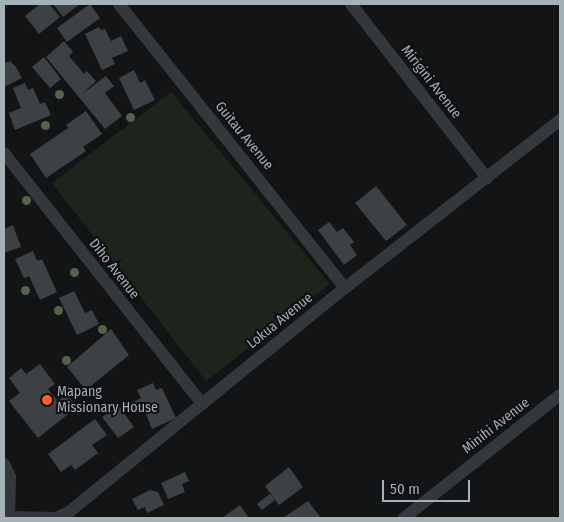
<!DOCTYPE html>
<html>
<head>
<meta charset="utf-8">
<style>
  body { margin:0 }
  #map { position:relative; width:564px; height:522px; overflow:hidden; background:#131415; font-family:"Fira Sans Condensed",sans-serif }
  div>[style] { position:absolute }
  .green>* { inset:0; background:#1d241b }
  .building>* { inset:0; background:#3d4143 }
  .minor>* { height:12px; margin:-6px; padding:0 6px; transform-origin:6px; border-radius:6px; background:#34383b }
  .trees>* { width:9px; height:9px; margin:-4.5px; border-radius:50%; background:#53634c }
  .dots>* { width:14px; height:14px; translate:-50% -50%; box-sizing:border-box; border:2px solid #0e0f10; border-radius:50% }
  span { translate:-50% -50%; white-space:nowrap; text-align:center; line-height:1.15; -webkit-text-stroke:4px #0e0f10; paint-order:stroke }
  .street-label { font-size:14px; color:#a4b1b7 }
  .poi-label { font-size:14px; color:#a4b1b7 }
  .left { translate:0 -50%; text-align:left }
  .frame { position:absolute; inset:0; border:5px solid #a4b1b7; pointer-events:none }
  .scale { position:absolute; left:382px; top:480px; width:88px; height:22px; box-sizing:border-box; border:2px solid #a4b1b7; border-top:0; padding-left:6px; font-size:15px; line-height:18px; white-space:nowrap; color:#a4b1b7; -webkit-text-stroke:4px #0e0f10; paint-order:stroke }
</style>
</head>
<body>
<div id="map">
  <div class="green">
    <div style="clip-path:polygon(171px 92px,330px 284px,206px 381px,52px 183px)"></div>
  </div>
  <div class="building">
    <div style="clip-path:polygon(40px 4px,49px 4px,60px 17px,39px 34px,25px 16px)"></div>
    <div style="clip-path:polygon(53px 4px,80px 4px,63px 17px)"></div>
    <div style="clip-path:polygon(90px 4px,100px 18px,67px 42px,57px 28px)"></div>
    <div style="clip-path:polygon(99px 27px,101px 30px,105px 29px,111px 41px,121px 36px,128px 51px,112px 58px,115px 64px,102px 70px,85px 34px)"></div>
    <div style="clip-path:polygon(64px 41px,73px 52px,69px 56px,84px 74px,87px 71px,96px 81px,82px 94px,106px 76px,114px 86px,105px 93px,122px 116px,105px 129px,46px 57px)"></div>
    <div style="clip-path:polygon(44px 57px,61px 79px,50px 88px,32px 67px)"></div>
    <div style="clip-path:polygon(4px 58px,6px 63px,10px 61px,16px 67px,22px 78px,4px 87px)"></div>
    <div style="clip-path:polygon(134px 70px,140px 83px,145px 80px,155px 100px,134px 110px,119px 78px)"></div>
    <div style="clip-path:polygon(25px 83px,28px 90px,33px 88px,40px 104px,45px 102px,51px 115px,15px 130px,9px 113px,21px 108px,13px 88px)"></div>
    <div style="clip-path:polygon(86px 111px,102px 134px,83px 147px,86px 151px,46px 178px,30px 154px,68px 128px,66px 125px)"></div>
    <div style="clip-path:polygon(376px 186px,407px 225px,386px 241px,355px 203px)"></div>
    <div style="clip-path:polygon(329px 222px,337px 232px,343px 228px,354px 242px,350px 245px,357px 255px,344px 265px,318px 230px)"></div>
    <div style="clip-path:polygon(13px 225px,21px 247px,4px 253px,4px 229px)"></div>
    <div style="clip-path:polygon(33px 251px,37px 261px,42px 259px,57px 292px,40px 300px,29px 276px,24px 278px,15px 259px)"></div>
    <div style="clip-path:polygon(74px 291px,85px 313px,92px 310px,99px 324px,77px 335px,59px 298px)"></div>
    <div style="clip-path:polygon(111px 329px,129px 355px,86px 390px,67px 367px)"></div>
    <div style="clip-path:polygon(40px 364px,55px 384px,48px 389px,58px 401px,67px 394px,77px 407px,38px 438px,9px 401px,20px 393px,9px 378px,21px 368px,26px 374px)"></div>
    <div style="clip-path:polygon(153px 383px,156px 390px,162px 388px,176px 418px,152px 429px,144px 409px,136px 413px,131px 403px,141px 398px,137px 390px)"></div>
    <div style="clip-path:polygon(119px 406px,134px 427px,118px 438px,102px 417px)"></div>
    <div style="clip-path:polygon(95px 419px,107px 435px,92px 445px,98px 453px,75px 470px,71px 465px,61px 472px,48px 454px)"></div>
    <div style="clip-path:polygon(289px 467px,303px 487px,279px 505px,265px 486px)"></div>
    <div style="clip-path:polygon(185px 472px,189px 481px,182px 484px,185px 492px,168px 499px,161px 483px)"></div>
    <div style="clip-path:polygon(150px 490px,158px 492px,164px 505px,147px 513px,145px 507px,138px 510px,132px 499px)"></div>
    <div style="clip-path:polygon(270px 494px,275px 500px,262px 510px,257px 504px)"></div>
    <div style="clip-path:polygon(308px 501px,321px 518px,283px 518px)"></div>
    <div style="clip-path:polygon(240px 505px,249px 518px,222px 518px)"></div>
  </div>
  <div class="minor">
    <div style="left:119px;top:4px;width:363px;rotate:51.5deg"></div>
    <div style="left:351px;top:4px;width:221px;rotate:52deg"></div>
    <div style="left:4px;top:153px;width:320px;rotate:51.7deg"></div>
    <div style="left:4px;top:464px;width:14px;rotate:65deg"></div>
    <div style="left:10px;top:477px;width:41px;rotate:91.4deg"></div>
    <div style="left:9px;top:517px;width:47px;rotate:1.2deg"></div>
    <div style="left:56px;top:518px;width:14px;rotate:-25deg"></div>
    <div style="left:69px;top:512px;width:355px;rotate:-39.1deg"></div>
    <div style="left:345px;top:288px;width:273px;rotate:-38deg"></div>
    <div style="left:404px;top:518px;width:199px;rotate:-38.3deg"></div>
  </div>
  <div class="trees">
    <div style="left:59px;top:94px"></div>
    <div style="left:130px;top:117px"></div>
    <div style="left:45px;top:125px"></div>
    <div style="left:26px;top:200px"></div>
    <div style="left:74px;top:272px"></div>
    <div style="left:25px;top:290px"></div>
    <div style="left:58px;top:310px"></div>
    <div style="left:102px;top:329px"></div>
    <div style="left:66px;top:360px"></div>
  </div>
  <div class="dots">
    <div style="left:47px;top:400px;background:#ff5f22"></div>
  </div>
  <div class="street-label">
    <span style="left:431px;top:82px;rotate:52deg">Mirigini Avenue</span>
    <span style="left:244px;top:136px;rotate:51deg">Guitau Avenue</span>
    <span style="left:114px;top:269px;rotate:52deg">Diho Avenue</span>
    <span style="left:280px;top:321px;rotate:-39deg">Lokua Avenue</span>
    <span style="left:496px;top:426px;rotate:-38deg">Minihi Avenue</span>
  </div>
  <div class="poi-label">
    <span class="left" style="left:57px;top:400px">Mapang<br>Missionary House</span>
  </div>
  <div class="frame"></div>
  <div class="scale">50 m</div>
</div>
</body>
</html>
